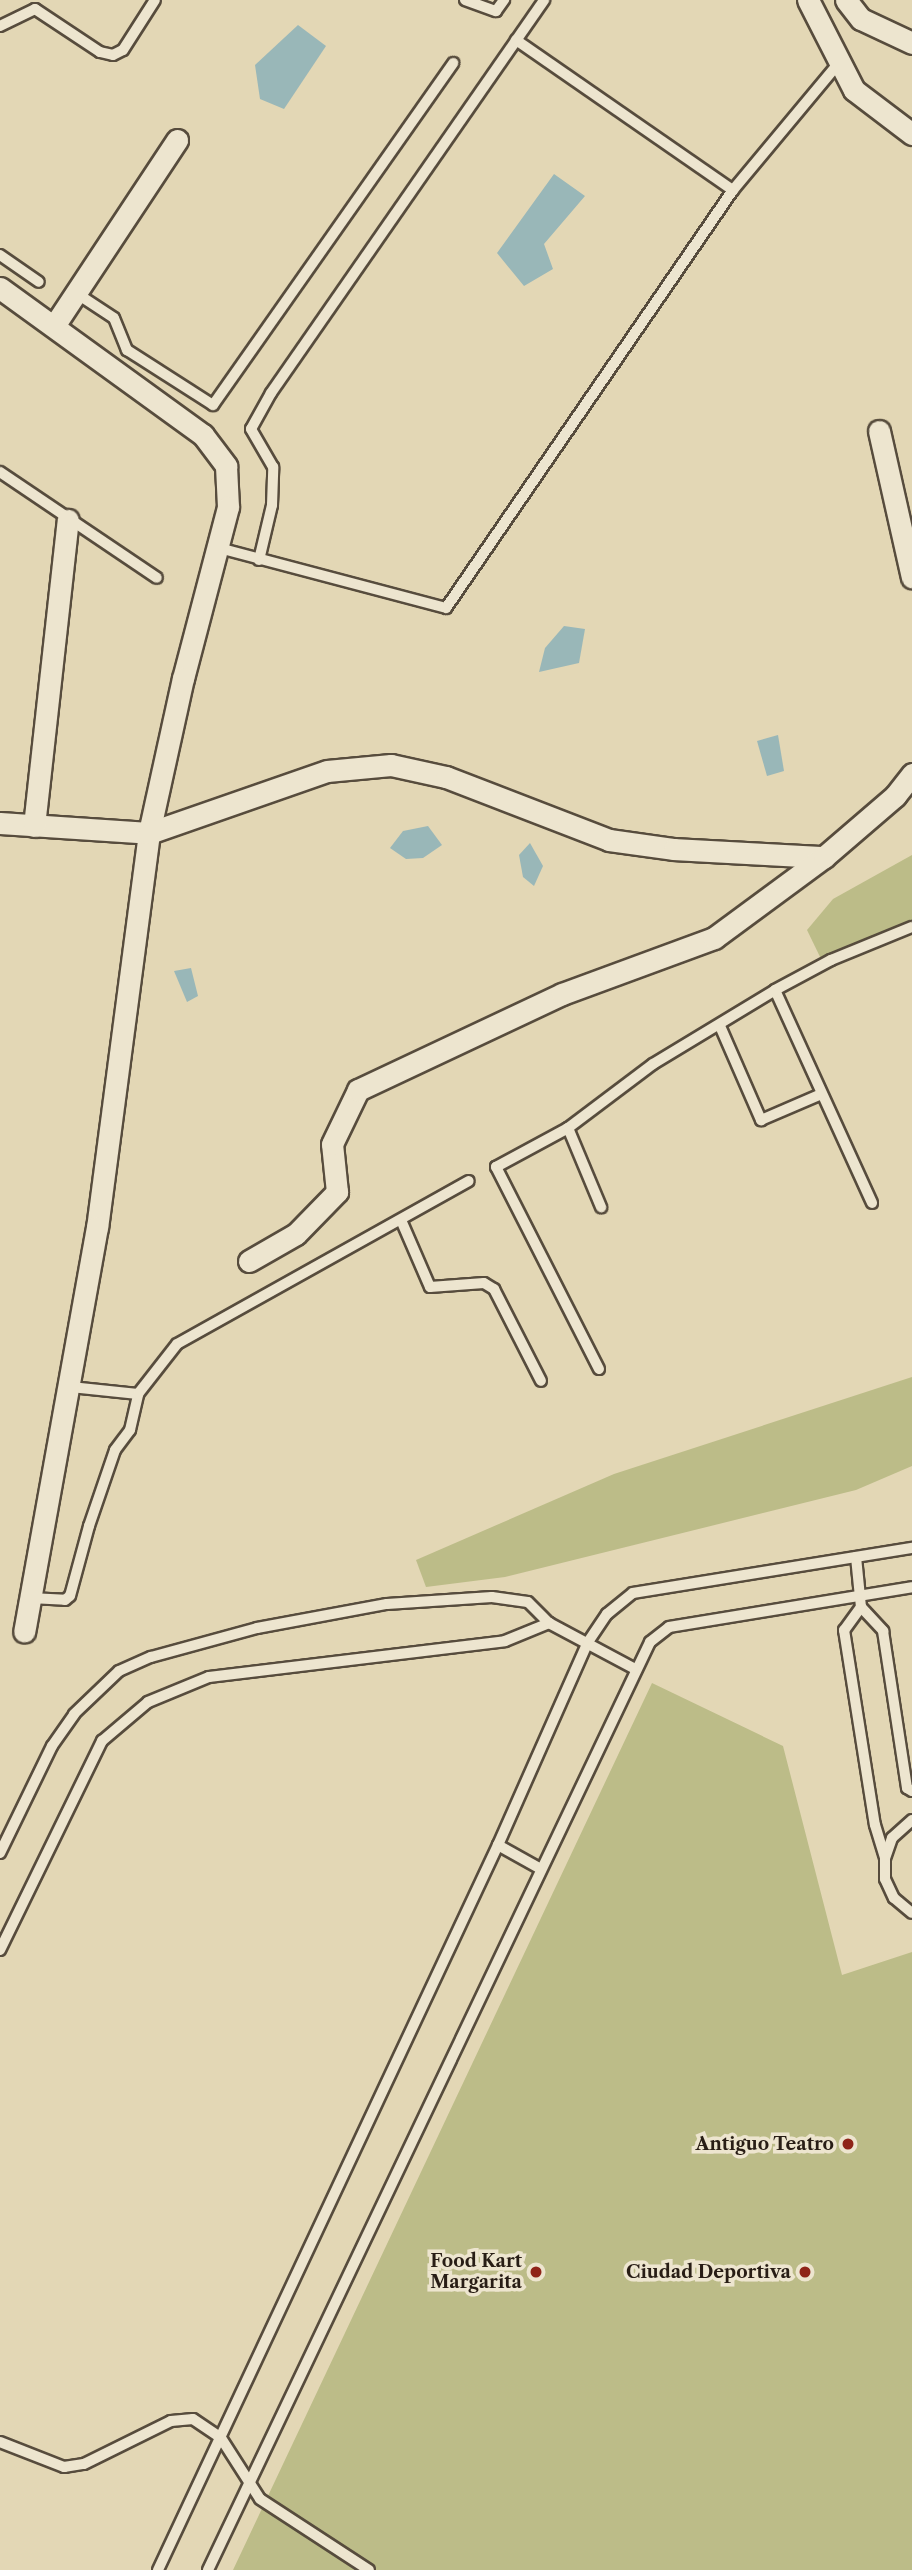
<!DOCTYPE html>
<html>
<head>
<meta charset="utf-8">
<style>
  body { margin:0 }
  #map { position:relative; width:912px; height:2570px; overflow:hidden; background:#e3d7b5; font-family:"Libre Caslon Text",serif }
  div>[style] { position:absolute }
  .green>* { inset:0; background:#bcbc88 }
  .water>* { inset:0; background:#99b7b8 }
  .roads { filter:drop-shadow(2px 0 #574c3d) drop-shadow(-2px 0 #574c3d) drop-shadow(0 2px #574c3d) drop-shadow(0 -2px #574c3d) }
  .service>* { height:10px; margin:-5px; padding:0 5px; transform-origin:5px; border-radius:5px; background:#ede5cf }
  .minor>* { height:21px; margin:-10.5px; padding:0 10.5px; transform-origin:10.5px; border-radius:10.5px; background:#ede5cf }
  .dots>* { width:19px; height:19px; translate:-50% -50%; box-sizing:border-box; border:4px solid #ede5cf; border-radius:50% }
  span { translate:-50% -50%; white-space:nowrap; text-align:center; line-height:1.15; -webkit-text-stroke:7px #ede5cf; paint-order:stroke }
  .poi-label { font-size:18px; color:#281d15; font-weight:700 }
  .right { translate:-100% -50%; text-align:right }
</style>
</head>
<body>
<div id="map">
  <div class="green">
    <div style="clip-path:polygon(912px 855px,912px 928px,823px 963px,807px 930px,833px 899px)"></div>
    <div style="clip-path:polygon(912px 1377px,912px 1466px,856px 1490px,505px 1577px,426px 1587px,416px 1560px,614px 1474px)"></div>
    <div style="clip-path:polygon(652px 1683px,783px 1746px,842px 1975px,912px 1952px,912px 2570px,233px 2570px)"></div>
  </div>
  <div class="water">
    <div style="clip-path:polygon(298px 25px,326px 46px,284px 109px,260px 99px,255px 65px)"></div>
    <div style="clip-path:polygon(554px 174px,585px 196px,544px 244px,553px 269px,524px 286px,497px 253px)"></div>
    <div style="clip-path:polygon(564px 626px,585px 629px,579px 663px,539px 672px,545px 648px)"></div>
    <div style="clip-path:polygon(778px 735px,784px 771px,767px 776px,757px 741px)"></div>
    <div style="clip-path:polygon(428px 826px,442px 845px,423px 858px,406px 859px,390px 848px,403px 831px)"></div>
    <div style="clip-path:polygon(530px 843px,543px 866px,534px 886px,523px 877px,519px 855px)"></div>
    <div style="clip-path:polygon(191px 968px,198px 996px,187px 1002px,174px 971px)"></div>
  </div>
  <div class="roads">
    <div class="service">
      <div style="left:465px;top:0;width:33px;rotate:20deg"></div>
      <div style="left:496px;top:11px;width:14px;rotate:-54deg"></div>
      <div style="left:0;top:26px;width:39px;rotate:-26deg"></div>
      <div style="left:35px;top:9px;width:78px;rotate:33.5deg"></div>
      <div style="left:100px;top:52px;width:13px;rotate:13deg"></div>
      <div style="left:113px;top:55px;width:11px;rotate:-27deg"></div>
      <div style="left:123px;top:50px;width:59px;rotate:-57.4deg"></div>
      <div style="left:516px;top:40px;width:264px;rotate:34.7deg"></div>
      <div style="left:0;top:255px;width:47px;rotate:34.7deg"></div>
      <div style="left:76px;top:293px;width:45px;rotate:33.3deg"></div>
      <div style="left:114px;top:318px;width:35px;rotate:68deg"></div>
      <div style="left:127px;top:350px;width:102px;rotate:32.6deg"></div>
      <div style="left:213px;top:405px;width:418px;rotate:-54.9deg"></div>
      <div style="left:0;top:472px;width:189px;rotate:34deg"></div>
      <div style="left:219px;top:548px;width:235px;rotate:14.8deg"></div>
      <div style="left:446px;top:608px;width:507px;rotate:-55.53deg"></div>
      <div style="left:733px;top:190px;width:163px;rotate:-50.2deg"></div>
      <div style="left:259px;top:560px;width:57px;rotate:-76.7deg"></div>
      <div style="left:272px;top:505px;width:38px;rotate:-88deg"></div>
      <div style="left:273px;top:467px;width:44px;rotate:-120.1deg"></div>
      <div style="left:251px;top:429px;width:41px;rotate:-60.9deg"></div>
      <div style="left:271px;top:393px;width:479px;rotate:-55.2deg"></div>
      <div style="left:775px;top:990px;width:234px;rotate:65.5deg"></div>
      <div style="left:720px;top:1026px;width:103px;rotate:66.4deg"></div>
      <div style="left:761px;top:1120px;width:63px;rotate:-23.3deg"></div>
      <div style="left:568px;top:1128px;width:86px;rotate:67.3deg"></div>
      <div style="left:401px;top:1220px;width:73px;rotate:66.6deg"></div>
      <div style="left:430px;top:1287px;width:54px;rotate:-4.2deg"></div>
      <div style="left:484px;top:1283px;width:12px;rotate:31deg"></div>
      <div style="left:494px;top:1289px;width:103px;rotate:62.9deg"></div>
      <div style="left:599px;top:1369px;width:227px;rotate:-117deg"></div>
      <div style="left:496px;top:1167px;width:82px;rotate:-28.4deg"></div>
      <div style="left:568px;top:1128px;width:106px;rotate:-37deg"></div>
      <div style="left:653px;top:1064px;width:143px;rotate:-31.2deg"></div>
      <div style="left:775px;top:990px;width:64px;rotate:-28.2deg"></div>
      <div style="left:831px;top:960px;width:87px;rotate:-22.2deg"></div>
      <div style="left:71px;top:1387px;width:67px;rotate:6deg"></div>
      <div style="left:856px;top:1557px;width:50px;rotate:84.3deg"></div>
      <div style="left:861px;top:1607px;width:33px;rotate:47deg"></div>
      <div style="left:883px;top:1631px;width:159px;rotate:81.3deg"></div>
      <div style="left:907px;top:1788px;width:6px;rotate:31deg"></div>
      <div style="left:30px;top:1598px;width:35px;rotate:3deg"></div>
      <div style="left:65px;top:1600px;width:6px;rotate:-39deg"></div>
      <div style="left:70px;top:1596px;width:73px;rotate:-74.8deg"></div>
      <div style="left:89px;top:1526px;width:80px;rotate:-71.1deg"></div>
      <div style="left:115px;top:1450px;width:25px;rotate:-53deg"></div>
      <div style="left:130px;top:1430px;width:37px;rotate:-77deg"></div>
      <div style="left:138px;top:1394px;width:63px;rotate:-52deg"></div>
      <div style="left:177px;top:1344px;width:334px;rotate:-29.2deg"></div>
      <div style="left:861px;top:1607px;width:29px;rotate:126deg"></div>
      <div style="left:844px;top:1630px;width:197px;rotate:81deg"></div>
      <div style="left:875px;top:1825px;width:34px;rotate:73deg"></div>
      <div style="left:912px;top:1820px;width:27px;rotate:138deg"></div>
      <div style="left:892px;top:1838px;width:21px;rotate:109deg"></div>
      <div style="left:885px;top:1858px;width:21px;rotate:90deg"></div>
      <div style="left:885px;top:1879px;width:21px;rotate:65deg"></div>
      <div style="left:894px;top:1898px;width:23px;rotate:40deg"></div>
      <div style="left:498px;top:1845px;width:47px;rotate:29.3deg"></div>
      <div style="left:0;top:1853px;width:119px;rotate:-64.1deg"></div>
      <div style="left:52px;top:1746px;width:39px;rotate:-55deg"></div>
      <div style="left:74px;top:1714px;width:62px;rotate:-43.7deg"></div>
      <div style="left:119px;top:1671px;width:35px;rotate:-24deg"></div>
      <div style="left:151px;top:1657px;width:110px;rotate:-15.3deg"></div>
      <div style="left:257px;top:1628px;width:132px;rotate:-10.5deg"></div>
      <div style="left:387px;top:1604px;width:105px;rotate:-3.8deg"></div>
      <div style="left:492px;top:1597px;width:36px;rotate:8deg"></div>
      <div style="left:528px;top:1602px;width:30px;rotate:45deg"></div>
      <div style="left:549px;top:1623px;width:98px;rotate:28.1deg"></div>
      <div style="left:0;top:1950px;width:233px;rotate:-64deg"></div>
      <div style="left:102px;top:1741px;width:60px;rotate:-40.3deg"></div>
      <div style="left:148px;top:1702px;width:66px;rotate:-22.3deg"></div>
      <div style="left:209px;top:1677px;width:298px;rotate:-6.9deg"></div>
      <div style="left:505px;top:1641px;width:48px;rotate:-22.2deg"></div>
      <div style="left:0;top:2442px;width:69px;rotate:21.3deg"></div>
      <div style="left:64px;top:2467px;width:20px;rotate:-9deg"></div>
      <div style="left:84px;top:2464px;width:97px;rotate:-26.3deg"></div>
      <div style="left:171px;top:2421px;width:22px;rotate:-5deg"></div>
      <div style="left:193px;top:2419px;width:34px;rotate:34deg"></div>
      <div style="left:221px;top:2438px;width:72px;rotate:57.4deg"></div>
      <div style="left:260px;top:2499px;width:130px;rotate:33.1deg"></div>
      <div style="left:158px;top:2570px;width:801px;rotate:-64.88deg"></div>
      <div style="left:498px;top:1845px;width:222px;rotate:-66.1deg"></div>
      <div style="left:588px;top:1642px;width:34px;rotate:-56deg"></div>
      <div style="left:607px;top:1614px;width:33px;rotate:-39deg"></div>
      <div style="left:633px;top:1593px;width:283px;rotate:-9.2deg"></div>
      <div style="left:208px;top:2570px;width:1028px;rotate:-64.53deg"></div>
      <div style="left:650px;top:1642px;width:24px;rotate:-38deg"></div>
      <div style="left:669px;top:1627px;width:246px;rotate:-9.3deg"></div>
    </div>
    <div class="minor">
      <div style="left:808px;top:0;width:101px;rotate:62.9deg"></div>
      <div style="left:854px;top:90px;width:73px;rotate:37.2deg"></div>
      <div style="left:846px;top:0;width:24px;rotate:52deg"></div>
      <div style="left:861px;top:19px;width:56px;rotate:25.2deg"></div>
      <div style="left:0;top:288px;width:251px;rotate:35.9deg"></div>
      <div style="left:203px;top:435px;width:39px;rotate:53deg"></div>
      <div style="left:226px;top:466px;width:41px;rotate:87.2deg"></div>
      <div style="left:228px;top:507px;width:177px;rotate:104.7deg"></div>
      <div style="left:183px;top:678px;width:159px;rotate:102.4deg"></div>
      <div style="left:149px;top:833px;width:397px;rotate:97.5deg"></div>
      <div style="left:97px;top:1227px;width:411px;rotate:100.2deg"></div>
      <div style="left:54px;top:326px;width:223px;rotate:-56.5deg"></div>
      <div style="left:879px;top:431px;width:150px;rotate:77.3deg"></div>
      <div style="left:0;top:823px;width:149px;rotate:3.8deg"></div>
      <div style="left:149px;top:833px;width:188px;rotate:-19.2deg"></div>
      <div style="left:327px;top:771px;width:64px;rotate:-5.4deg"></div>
      <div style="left:391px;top:765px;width:56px;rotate:12.3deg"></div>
      <div style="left:446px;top:777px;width:175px;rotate:21.1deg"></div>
      <div style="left:609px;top:840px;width:66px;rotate:7.9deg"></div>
      <div style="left:674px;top:849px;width:150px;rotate:3.1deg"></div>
      <div style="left:34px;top:826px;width:308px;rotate:-83.7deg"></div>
      <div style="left:249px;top:1261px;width:54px;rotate:-29.9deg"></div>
      <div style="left:296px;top:1234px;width:59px;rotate:-45.7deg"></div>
      <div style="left:337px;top:1192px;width:48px;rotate:-95.9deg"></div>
      <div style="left:332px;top:1144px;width:60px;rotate:-64.3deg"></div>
      <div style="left:358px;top:1090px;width:225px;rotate:-25.2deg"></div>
      <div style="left:562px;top:994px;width:162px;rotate:-20.2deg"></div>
      <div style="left:714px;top:938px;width:137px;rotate:-36.4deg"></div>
      <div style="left:824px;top:857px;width:94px;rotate:-40.7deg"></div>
      <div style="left:895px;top:796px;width:28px;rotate:-52deg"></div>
    </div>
  </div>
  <div class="dots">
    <div style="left:848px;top:2144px;background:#8f2418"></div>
    <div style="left:536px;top:2272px;background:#8f2418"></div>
    <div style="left:805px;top:2272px;background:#8f2418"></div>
  </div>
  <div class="poi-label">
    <span class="right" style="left:834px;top:2144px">Antiguo Teatro</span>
    <span class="right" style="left:522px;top:2272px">Food Kart<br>Margarita</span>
    <span class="right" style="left:791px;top:2272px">Ciudad Deportiva</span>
  </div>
</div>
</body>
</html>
